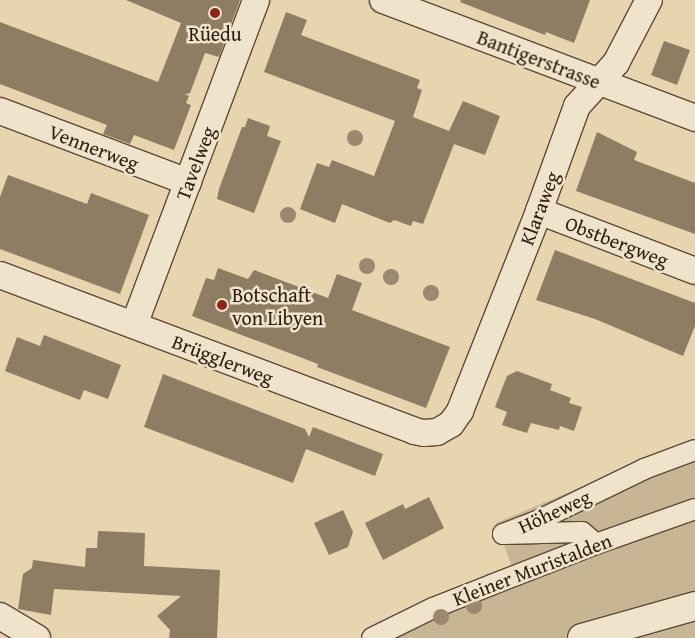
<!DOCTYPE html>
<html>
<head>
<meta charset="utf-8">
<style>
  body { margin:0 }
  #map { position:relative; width:695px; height:638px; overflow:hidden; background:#e8d4af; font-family:"Gentium Book Plus",serif }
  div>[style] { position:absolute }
  .green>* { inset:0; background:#c8b594 }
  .building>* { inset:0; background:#8e7c63 }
  .roads { filter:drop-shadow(1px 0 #5c4a38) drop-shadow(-1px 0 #5c4a38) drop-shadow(0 1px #5c4a38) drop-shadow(0 -1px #5c4a38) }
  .pedestrian>* { height:20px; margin:-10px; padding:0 10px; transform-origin:10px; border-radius:10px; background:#f0e3cb }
  .minor>* { height:26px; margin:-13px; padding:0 13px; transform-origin:13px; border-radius:13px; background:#f0e3cb }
  .secondary>* { height:28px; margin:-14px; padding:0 14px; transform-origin:14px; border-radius:14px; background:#f0e3cb }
  .trees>* { width:16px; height:16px; margin:-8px; border-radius:50%; background:#9b886e }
  .dots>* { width:14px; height:14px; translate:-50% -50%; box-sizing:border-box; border:2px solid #f0e3cb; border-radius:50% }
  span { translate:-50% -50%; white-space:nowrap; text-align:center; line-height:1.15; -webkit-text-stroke:5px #f0e3cb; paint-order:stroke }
  .poi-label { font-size:20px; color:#2d1c10 }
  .left { translate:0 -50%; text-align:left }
  .street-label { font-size:20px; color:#2d1c10 }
</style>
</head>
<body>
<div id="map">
  <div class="green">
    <div style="clip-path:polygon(695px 439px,695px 638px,377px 638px,516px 578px,496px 523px)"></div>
  </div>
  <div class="building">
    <div style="clip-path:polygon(126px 0,240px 0,219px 57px,205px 53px,190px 93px,192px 93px,185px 94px,189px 96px,186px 103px,191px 105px,174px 150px,134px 135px,130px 144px,103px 134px,107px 125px,0 84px,0 22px,158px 82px,181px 23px)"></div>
    <div style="clip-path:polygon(461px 0,590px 0,574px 43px,546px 32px,545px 35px,460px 2px)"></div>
    <div style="clip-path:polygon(286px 12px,307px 20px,301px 35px,420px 80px,417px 88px,422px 90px,413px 117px,449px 131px,463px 101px,500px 116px,485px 155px,454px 144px,423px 224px,413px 221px,411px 226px,394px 220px,390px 223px,342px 204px,335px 223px,300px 209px,317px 163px,329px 167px,332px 160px,374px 176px,395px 121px,264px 72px)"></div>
    <div style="clip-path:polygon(664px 41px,690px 50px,677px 85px,651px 75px)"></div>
    <div style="clip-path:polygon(248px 118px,270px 126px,267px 136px,281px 141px,254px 213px,217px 199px,219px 189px,242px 127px,245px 127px)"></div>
    <div style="clip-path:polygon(597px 132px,637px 152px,634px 160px,695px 183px,695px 234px,576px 191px)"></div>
    <div style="clip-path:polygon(8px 175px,87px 204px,91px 193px,149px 215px,120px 294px,0 249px,0 197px)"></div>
    <div style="clip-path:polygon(555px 250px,695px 303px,695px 326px,683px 356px,595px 319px,536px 300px)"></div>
    <div style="clip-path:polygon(218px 268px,248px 279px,254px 270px,328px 298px,337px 274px,362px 283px,352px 310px,450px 347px,426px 408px,317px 367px,318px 364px,192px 316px,206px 278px,214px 280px)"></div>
    <div style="clip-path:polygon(44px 335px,121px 365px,108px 399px,84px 390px,80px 400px,5px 371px,17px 337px,40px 346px)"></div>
    <div style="clip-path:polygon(517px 371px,552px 384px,550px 390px,571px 398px,569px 403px,582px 407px,574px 431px,560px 426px,559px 430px,531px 423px,527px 433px,502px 425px,507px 412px,495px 407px,507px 376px)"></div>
    <div style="clip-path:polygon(163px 374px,305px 429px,309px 437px,313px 427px,383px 454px,375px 476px,306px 449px,293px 483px,144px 427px)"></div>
    <div style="clip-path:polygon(429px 497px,444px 528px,383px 560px,365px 523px,403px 504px,405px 509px)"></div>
    <div style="clip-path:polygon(343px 510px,353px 532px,348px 547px,329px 555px,314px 523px)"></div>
    <div style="clip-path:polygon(98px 531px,145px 533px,144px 566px,220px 570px,217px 638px,169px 638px,170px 630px,157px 616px,181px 596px,54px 589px,51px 615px,18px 609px,23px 574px,32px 568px,33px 560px,85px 567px,86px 548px,97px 548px)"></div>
  </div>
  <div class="roads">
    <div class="pedestrian">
      <div style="left:596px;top:544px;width:18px;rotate:-139deg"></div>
      <div style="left:582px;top:532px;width:79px;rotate:178.5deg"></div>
      <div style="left:503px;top:534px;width:34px;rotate:-21deg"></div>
      <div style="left:535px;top:522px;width:121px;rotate:-25.9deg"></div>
      <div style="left:644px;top:469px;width:54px;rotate:-20.4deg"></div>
      <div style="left:372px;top:638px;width:68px;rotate:-26.2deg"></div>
      <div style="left:433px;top:608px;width:62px;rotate:-21.6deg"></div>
      <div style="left:491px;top:585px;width:113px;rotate:-21.3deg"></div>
      <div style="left:596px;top:544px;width:105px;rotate:-19.5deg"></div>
    </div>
    <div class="minor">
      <div style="left:383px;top:0;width:334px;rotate:20.7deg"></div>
      <div style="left:0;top:111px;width:201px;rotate:20.7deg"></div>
      <div style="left:539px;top:211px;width:167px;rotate:21deg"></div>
      <div style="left:0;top:275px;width:442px;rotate:20.6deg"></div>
      <div style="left:414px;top:431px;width:10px;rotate:11deg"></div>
      <div style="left:424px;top:433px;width:13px;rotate:-4deg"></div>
      <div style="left:437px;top:432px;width:16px;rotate:-30deg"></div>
      <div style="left:451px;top:424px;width:16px;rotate:-55deg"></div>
      <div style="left:460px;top:411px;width:215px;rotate:-68.4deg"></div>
      <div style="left:539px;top:211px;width:112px;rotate:-70.1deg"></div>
      <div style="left:577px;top:106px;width:58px;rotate:-47.8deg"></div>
      <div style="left:616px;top:63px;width:71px;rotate:-62.4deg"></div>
      <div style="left:134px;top:325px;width:347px;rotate:-69.4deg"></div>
      <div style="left:0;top:616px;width:43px;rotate:30.7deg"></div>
    </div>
    <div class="secondary">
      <div style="left:582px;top:638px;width:117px;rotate:-15.8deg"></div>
    </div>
  </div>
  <div class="trees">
    <div style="left:355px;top:138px"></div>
    <div style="left:288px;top:215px"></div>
    <div style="left:367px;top:266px"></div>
    <div style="left:391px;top:277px"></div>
    <div style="left:431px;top:293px"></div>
    <div style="left:474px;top:606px"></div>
    <div style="left:441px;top:617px"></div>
  </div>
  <div class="dots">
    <div style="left:215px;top:13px;background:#8f2418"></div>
    <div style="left:222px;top:305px;background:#8f2418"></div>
  </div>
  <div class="poi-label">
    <span style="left:215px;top:33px">Rüedu</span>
    <span class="left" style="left:232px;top:306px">Botschaft<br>von Libyen</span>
  </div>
  <div class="street-label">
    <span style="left:539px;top:59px;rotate:21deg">Bantigerstrasse</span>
    <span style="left:94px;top:147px;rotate:21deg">Vennerweg</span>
    <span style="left:195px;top:163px;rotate:-69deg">Tavelweg</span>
    <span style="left:539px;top:208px;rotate:-69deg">Klaraweg</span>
    <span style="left:617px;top:241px;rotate:21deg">Obstbergweg</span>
    <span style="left:223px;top:359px;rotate:21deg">Brügglerweg</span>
    <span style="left:554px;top:511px;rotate:-25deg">Höheweg</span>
    <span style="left:532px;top:569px;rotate:-21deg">Kleiner Muristalden</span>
  </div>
</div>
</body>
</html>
